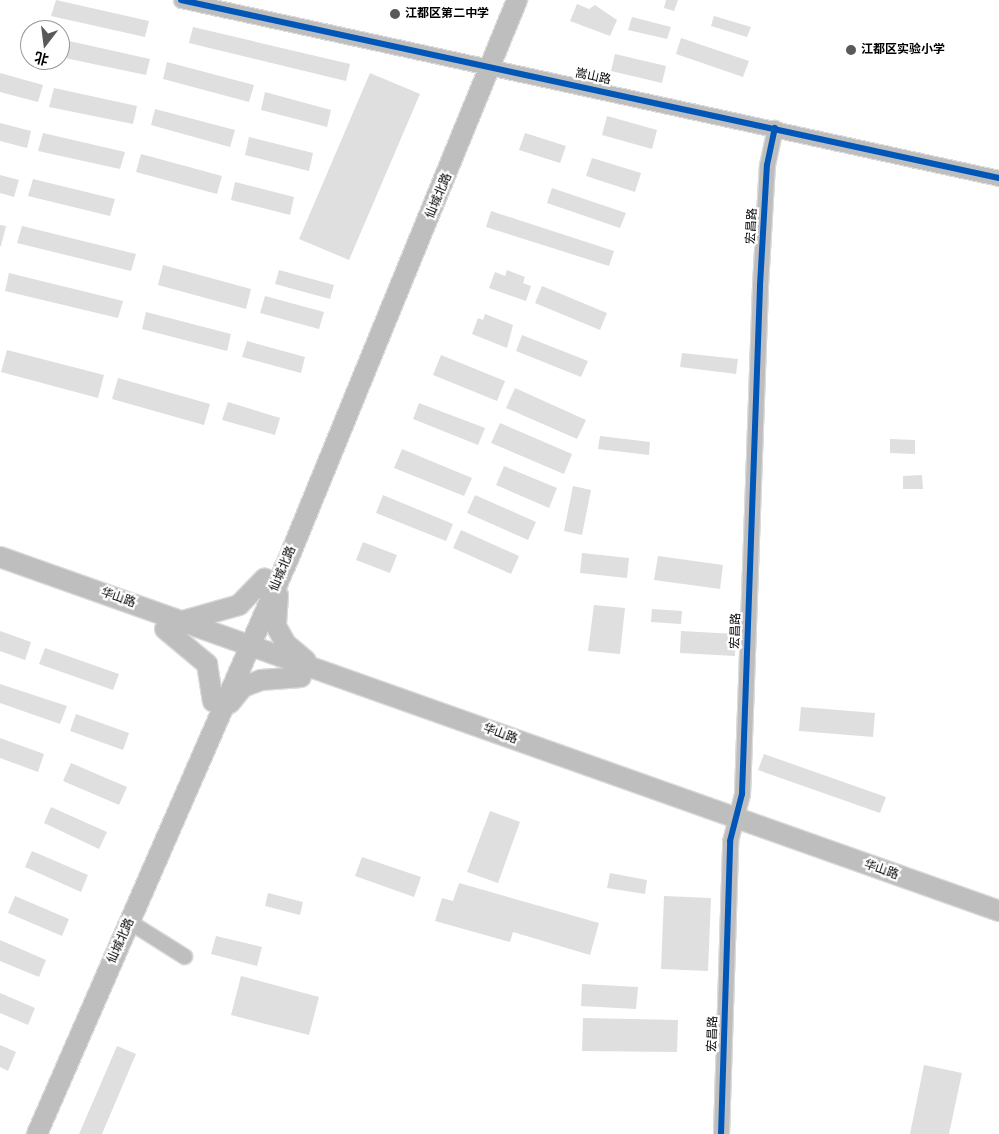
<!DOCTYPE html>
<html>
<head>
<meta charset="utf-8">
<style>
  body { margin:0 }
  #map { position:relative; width:999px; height:1134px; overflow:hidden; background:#fff; font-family:"Asap Condensed","Noto Sans SC",sans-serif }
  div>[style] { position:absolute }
  .building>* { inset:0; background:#dfdfdf }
  .roads { filter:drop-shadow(1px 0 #dbdbdb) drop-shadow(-1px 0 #dbdbdb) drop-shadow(0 1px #dbdbdb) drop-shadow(0 -1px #dbdbdb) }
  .minor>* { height:15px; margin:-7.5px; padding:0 7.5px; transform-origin:7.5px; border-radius:7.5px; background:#bebebe }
  .major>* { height:20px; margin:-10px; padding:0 10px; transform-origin:10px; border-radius:10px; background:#bebebe }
  .cycleway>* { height:6px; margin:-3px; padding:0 3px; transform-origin:3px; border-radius:3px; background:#0057b8 }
  .dots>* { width:14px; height:14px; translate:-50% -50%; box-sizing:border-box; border:2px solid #fff; border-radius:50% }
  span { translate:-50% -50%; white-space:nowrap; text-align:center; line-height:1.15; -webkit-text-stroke:4.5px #fff; paint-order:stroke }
  .poi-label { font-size:12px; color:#000; font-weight:700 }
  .left { translate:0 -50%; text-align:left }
  .street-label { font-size:12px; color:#000 }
  .north { position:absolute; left:20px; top:20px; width:50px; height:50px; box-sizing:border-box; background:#fff; border:1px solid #999; border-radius:50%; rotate:195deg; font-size:14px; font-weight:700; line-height:20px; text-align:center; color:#000 }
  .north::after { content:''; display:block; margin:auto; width:18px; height:22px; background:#595959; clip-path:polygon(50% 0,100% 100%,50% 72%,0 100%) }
</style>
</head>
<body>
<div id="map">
  <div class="building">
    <div style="clip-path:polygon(56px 0,149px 21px,145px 37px,51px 16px)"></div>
    <div style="clip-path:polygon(666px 0,678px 0,674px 11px,664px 8px)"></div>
    <div style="clip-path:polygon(577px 4px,589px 9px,595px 5px,617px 20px,610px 36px,570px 21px)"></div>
    <div style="clip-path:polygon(714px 16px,751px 27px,747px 37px,711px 26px)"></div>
    <div style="clip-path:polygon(632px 17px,671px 27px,667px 39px,628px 30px)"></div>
    <div style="clip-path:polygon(193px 27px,350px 64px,346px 81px,189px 43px)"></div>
    <div style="clip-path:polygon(681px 38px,749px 61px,743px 77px,676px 54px)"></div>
    <div style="clip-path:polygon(60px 39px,150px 59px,146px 75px,60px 57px)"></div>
    <div style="clip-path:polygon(615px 54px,666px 66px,662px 83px,611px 71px)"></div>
    <div style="clip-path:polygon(167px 62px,254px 85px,249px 102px,163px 79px)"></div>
    <div style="clip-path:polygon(0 73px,43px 85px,38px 102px,0 92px)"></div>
    <div style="clip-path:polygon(370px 73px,420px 94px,349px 260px,299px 239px)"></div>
    <div style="clip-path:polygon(54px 88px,137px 106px,133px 124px,49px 107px)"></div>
    <div style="clip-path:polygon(265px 92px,331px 110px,327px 127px,261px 110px)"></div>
    <div style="clip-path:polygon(155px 109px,235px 130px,230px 147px,151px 125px)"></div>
    <div style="clip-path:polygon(607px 116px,657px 130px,652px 149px,602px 135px)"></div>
    <div style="clip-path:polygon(0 123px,31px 131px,27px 148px,0 141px)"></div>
    <div style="clip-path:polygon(43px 133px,125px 152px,120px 169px,38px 151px)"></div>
    <div style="clip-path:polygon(525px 133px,566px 146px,560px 163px,519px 150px)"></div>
    <div style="clip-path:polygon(249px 137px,313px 153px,309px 171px,245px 155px)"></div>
    <div style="clip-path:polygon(141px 154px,222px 176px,217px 194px,136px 172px)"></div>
    <div style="clip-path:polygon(592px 158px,641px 173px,635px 192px,586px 176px)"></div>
    <div style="clip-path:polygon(0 175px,19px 180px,14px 197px,0 193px)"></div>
    <div style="clip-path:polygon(33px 179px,115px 199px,110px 216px,28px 196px)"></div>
    <div style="clip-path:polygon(235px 182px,294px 197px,290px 215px,231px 200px)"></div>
    <div style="clip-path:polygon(552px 188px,626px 213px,620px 228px,547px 203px)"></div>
    <div style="clip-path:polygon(491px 211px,614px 251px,609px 266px,486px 227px)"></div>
    <div style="clip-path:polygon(0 225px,6px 226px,1px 246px,0 246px)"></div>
    <div style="clip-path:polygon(22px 226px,136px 254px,131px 271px,17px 243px)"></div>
    <div style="clip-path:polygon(163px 265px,251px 289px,246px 309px,158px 285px)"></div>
    <div style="clip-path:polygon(279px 270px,334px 285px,330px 299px,275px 284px)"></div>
    <div style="clip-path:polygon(507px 270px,525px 277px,523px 283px,531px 286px,526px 301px,489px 288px,495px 272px,505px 276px)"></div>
    <div style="clip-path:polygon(9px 273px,123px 301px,118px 318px,5px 291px)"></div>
    <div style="clip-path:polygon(542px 286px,607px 313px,600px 330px,535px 303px)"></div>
    <div style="clip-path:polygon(265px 296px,324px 312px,319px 329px,260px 313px)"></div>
    <div style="clip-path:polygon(146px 312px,231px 334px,227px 351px,142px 329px)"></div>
    <div style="clip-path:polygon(485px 314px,513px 325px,507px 348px,472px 334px,478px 318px,483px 320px)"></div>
    <div style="clip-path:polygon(522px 335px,588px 361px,581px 377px,516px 351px)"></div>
    <div style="clip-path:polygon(247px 341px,305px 357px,301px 373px,242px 357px)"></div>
    <div style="clip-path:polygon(7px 350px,104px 375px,98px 398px,1px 372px)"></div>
    <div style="clip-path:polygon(682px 353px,738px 359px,736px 374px,680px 367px)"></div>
    <div style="clip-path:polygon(441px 355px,505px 381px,497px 401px,433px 375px)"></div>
    <div style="clip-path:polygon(118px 378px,210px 404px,204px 425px,112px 399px)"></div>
    <div style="clip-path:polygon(515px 388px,586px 420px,577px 439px,506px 408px)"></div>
    <div style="clip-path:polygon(228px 402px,280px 418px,275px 435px,222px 420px)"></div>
    <div style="clip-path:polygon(419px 403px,485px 428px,478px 445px,413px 419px)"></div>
    <div style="clip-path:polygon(500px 423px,572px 454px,564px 474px,491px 443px)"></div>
    <div style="clip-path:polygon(600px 436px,650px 442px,649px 455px,598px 449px)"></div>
    <div style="clip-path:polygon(890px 439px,915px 440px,915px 454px,890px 453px)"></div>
    <div style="clip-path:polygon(402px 449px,472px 478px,464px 496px,394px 468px)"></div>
    <div style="clip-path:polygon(504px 466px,557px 488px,549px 508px,496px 485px)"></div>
    <div style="clip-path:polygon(922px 475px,923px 489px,903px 489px,903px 476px)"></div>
    <div style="clip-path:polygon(573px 486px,591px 490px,582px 535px,564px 531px)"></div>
    <div style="clip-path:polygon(383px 495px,453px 524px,446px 541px,376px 513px)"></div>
    <div style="clip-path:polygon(475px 495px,536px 522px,528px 540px,467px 513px)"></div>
    <div style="clip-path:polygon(461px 530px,519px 556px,511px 574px,453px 548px)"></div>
    <div style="clip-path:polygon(363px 542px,397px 555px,390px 573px,356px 560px)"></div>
    <div style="clip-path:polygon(582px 553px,629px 558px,627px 578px,580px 573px)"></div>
    <div style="clip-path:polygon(658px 556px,723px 565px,720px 589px,654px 580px)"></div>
    <div style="clip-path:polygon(594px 605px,625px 608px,620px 654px,588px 651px)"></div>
    <div style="clip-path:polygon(652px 609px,682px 611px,681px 624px,651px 622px)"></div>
    <div style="clip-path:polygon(0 631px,31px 642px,25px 660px,0 651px)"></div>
    <div style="clip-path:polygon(681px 631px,736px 634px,735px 656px,680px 653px)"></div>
    <div style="clip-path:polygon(45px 648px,119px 674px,113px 690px,39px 664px)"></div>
    <div style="clip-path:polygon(0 684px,67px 706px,60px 724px,0 703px)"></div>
    <div style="clip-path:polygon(801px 707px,875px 713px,873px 737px,799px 731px)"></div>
    <div style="clip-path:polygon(76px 714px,129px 733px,123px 750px,70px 731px)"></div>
    <div style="clip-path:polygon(0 738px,44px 754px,38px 772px,0 758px)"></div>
    <div style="clip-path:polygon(764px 754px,886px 797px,880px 813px,758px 770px)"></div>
    <div style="clip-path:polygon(71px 763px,127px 787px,119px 805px,63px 781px)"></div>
    <div style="clip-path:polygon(51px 807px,107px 832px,99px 849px,44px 823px)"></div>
    <div style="clip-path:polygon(490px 811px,520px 822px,498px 883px,467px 872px)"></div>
    <div style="clip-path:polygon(32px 851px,88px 875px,81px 892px,25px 867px)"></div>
    <div style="clip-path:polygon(362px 857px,421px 877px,414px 897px,355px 876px)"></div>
    <div style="clip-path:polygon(610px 873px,647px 880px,645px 894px,607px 888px)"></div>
    <div style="clip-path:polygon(459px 883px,599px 923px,590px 955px,513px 932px,510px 942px,435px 921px,442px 898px,453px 901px)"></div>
    <div style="clip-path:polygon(268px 893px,303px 902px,300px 915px,265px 906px)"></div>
    <div style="clip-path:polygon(15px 896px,69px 919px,62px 936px,8px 913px)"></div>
    <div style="clip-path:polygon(664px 896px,711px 898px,708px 971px,661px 969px)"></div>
    <div style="clip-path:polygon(216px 936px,262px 947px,257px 966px,211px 954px)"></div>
    <div style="clip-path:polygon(0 940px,46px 960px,39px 977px,0 961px)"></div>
    <div style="clip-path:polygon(241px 976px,319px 997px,309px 1035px,231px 1015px)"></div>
    <div style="clip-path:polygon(582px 984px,638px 987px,636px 1009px,581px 1006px)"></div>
    <div style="clip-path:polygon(0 993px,35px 1008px,28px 1025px,0 1013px)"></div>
    <div style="clip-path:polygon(583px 1018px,678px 1020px,677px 1052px,582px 1051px)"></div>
    <div style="clip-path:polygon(0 1045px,16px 1052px,8px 1071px,0 1067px)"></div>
    <div style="clip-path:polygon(117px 1046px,136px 1054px,102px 1134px,79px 1134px)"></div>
    <div style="clip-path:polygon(924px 1065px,962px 1073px,949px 1134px,910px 1134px)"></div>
  </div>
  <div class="roads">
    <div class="minor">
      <div style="left:181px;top:0;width:837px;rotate:12.28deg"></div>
      <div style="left:130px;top:922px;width:64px;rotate:32.2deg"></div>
      <div style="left:721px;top:1134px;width:293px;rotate:-88.2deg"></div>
      <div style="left:730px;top:841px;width:49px;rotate:-75.7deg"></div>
      <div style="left:742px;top:794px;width:509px;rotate:-87.97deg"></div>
      <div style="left:760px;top:285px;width:120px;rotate:-86.7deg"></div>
      <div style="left:767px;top:165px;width:38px;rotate:-78deg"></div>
    </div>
    <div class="major">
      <div style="left:0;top:557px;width:1060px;rotate:19.51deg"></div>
      <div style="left:278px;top:595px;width:31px;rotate:94deg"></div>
      <div style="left:276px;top:626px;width:21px;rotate:61deg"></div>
      <div style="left:286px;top:644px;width:26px;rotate:40deg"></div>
      <div style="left:186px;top:620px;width:55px;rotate:-15.8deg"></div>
      <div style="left:239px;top:605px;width:37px;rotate:-46deg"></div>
      <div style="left:165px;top:629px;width:55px;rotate:39.8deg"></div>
      <div style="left:207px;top:664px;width:38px;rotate:81deg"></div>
      <div style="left:230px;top:703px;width:21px;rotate:-51deg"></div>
      <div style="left:243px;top:687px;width:19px;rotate:-21deg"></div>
      <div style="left:261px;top:680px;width:40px;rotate:-4.3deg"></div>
      <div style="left:37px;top:1134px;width:632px;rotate:-66.4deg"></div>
      <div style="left:290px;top:555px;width:600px;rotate:-67.75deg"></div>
    </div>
  </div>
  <div class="cycleway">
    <div style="left:181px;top:0;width:837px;rotate:12.28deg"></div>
    <div style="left:721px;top:1134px;width:293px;rotate:-88.2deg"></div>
    <div style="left:730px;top:841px;width:49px;rotate:-75.7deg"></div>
    <div style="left:742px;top:794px;width:509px;rotate:-87.97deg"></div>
    <div style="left:760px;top:285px;width:120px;rotate:-86.7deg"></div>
    <div style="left:767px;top:165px;width:38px;rotate:-78deg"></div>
  </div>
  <div class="dots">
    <div style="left:395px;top:14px;background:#595959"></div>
    <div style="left:851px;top:50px;background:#595959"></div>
  </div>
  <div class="poi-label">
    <span class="left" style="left:405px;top:14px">江都区第二中学</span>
    <span class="left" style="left:861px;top:50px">江都区实验小学</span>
  </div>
  <div class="street-label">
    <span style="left:593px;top:77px;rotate:12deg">嵩山路</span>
    <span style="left:439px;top:196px;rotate:-67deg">仙城北路</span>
    <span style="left:752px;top:226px;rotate:-87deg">宏昌路</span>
    <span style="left:283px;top:569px;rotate:-67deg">仙城北路</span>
    <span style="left:118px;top:598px;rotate:19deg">华山路</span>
    <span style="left:736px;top:631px;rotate:-88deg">宏昌路</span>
    <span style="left:500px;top:734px;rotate:20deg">华山路</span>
    <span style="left:881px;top:870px;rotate:19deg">华山路</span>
    <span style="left:121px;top:941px;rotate:-66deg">仙城北路</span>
    <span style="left:713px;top:1034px;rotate:-88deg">宏昌路</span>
  </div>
  <div class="north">北</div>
</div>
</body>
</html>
